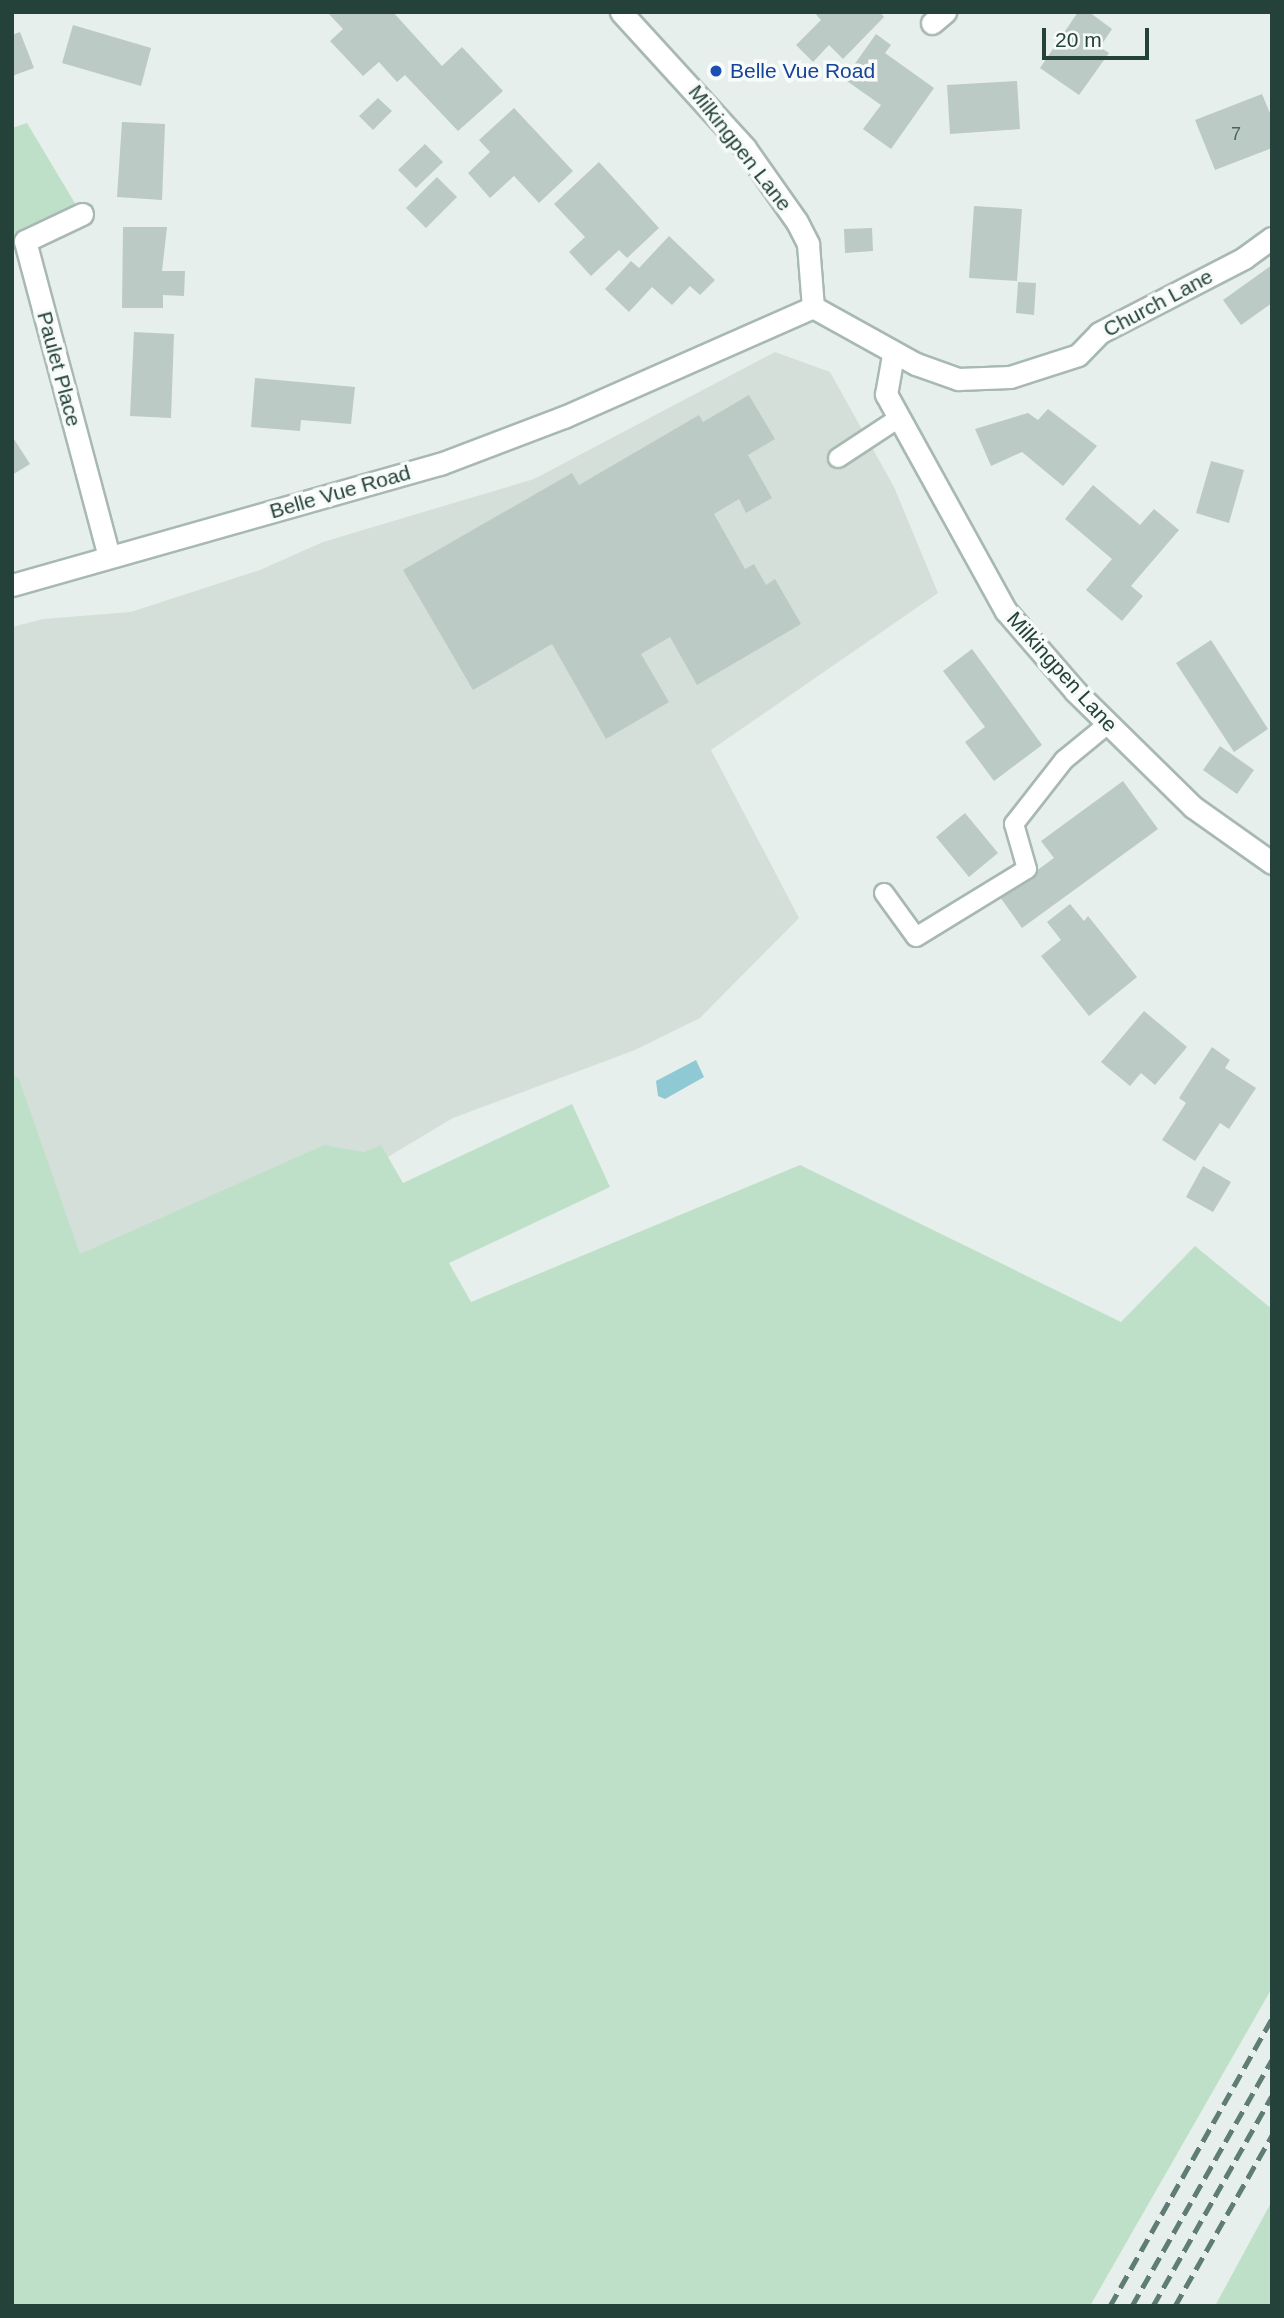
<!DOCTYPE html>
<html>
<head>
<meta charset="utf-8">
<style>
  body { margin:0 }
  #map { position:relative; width:1284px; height:2318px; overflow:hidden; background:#e6efeb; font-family:Arial,sans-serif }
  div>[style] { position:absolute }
  .built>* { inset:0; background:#d4dfda }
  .green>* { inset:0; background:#bfe0c8 }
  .water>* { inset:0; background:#8ec9d4 }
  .building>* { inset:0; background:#bbcac4 }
  .roads { filter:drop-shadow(2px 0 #a8b8b2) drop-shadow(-2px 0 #a8b8b2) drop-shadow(0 2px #a8b8b2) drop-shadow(0 -2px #a8b8b2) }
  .service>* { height:18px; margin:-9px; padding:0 9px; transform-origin:9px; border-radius:9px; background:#fff }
  .minor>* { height:21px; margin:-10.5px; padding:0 10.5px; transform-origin:10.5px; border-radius:10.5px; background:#fff }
  .rail>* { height:5px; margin-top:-2.5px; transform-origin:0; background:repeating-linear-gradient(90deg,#5f7d75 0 14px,transparent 0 21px) }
  .dots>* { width:19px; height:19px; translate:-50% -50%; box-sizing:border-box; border:4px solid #f7fbf9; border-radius:50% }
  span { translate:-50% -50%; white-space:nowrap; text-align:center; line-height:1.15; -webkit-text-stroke:7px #f7fbf9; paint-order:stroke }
  .number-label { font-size:18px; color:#4a645c }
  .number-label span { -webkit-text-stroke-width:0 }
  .transit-label { font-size:21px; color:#164399 }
  .left { translate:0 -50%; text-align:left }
  .street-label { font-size:21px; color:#24423a }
  .frame { position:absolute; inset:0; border:14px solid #24423a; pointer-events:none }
  .scale { position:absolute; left:1042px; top:28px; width:107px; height:32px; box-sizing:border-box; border:4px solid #24423a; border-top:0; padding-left:9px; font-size:21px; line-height:24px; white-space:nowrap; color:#24423a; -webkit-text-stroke:5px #f7fbf9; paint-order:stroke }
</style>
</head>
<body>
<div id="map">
  <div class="built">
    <div style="clip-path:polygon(775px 352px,830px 372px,894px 487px,938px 593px,711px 750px,799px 918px,700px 1018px,635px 1050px,453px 1118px,95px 1332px,12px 1396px,12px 627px,43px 619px,131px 612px,260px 570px,323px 542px,534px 479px)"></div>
  </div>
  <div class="green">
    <div style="clip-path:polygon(27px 123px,82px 215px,25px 243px,12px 231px,12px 128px)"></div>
    <div style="clip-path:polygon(12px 1074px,19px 1079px,80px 1254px,324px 1145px,364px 1152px,381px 1145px,403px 1183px,572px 1104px,610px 1187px,449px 1263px,471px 1302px,800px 1165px,1121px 1322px,1195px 1246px,1272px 1309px,1272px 1988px,1090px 2306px,12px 2306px)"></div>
    <div style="clip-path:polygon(1272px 2201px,1272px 2306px,1215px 2306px)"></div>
  </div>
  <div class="water">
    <div style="clip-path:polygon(696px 1060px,704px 1077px,665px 1099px,658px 1096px,656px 1081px)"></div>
  </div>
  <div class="building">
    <div style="clip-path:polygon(327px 12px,393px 12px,442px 66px,462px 47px,503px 91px,458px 131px,405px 75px,397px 82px,379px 62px,363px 76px,330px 41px,343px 29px)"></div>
    <div style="clip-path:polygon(814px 12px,880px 12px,884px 17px,843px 59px,829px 45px,813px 62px,796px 45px,821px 20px)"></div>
    <div style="clip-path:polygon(1078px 12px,1089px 12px,1112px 29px,1100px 47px,1109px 53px,1079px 95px,1040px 68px)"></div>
    <div style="clip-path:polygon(73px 25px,151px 48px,141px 86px,62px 63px)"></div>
    <div style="clip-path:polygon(20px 32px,34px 68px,12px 76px,12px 35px)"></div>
    <div style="clip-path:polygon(876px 34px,891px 45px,885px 53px,934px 88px,891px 149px,863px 129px,881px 105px,844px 79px)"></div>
    <div style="clip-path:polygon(1017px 81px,1020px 129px,950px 134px,947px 85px)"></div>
    <div style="clip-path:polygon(1262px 94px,1272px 118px,1272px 148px,1215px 170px,1195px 120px)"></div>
    <div style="clip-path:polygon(378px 98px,392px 111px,373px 130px,359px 116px)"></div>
    <div style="clip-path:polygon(514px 108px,573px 171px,539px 203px,514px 176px,490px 198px,468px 173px,490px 152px,479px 140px)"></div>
    <div style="clip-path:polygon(122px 122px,165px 124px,162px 200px,117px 197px)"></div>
    <div style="clip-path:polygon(425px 144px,443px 162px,416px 188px,398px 170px)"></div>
    <div style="clip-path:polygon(599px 162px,659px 228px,627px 258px,619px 250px,591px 276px,569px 252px,585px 237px,554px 204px)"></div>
    <div style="clip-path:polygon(437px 177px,457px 197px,426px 228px,406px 208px)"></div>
    <div style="clip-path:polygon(974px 206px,1022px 209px,1017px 281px,969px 278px)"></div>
    <div style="clip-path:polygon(123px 227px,167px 227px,162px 271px,185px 271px,184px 296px,163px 295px,163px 308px,122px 308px)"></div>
    <div style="clip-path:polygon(872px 228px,873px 251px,845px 253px,844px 229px)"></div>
    <div style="clip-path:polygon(669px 236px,715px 280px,700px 295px,690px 286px,672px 305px,652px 287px,629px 312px,605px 289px,631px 261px,639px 268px)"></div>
    <div style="clip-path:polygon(1272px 265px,1272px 303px,1241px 325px,1223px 300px)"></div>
    <div style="clip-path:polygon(1018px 282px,1036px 283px,1034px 315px,1016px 313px)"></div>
    <div style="clip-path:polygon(134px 332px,174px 334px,171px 418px,130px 416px)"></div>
    <div style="clip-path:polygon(255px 378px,355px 387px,351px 424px,301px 420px,300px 431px,251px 427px)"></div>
    <div style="clip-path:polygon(749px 395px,775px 439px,748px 455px,772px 498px,746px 513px,739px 499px,714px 514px,745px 569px,754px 564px,766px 585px,775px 579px,801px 624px,697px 685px,670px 637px,641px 654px,669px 702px,606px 739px,552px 644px,473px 690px,403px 570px,572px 473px,579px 485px,699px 415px,703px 422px)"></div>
    <div style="clip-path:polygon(1048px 409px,1097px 446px,1063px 486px,1022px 452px,991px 466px,975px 429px,1028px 413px,1038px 420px)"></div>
    <div style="clip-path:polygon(12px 436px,30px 464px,12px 475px)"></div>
    <div style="clip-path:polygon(1211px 461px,1244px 470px,1229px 523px,1196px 513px)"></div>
    <div style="clip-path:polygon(1093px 485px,1140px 525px,1154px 509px,1179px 530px,1131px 586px,1143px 596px,1122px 621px,1086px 590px,1112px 559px,1065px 519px)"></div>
    <div style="clip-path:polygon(1211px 640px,1268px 729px,1234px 752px,1176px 663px)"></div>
    <div style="clip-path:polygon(972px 649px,1042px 745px,994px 781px,965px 742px,985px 727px,943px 671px)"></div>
    <div style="clip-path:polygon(1220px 746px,1254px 770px,1237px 794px,1203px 770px)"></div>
    <div style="clip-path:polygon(1123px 781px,1158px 829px,1022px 928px,1000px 897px,1054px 858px,1041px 841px)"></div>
    <div style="clip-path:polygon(965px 813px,998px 853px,969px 877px,936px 837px)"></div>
    <div style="clip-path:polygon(1070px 904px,1084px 921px,1088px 916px,1137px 977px,1089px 1016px,1041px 956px,1061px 940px,1047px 922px)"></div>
    <div style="clip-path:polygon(1144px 1011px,1187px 1047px,1155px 1085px,1141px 1073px,1130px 1086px,1101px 1062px)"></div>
    <div style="clip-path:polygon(1212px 1047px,1230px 1060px,1225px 1068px,1256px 1088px,1229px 1129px,1220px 1123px,1195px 1161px,1162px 1140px,1186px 1103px,1179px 1098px)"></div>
    <div style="clip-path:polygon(1203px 1166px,1231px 1182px,1213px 1212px,1186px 1197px)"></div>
  </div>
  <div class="roads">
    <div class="service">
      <div style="left:838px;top:458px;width:73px;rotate:-33.3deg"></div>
      <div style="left:884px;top:893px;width:54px;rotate:54deg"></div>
      <div style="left:916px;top:937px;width:130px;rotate:-31.5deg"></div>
      <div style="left:1027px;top:869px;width:47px;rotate:-106.1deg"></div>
      <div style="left:1014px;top:824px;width:81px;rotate:-52deg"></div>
      <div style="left:1064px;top:760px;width:57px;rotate:-39.3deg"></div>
    </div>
    <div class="minor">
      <div style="left:621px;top:12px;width:184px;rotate:47.6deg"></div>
      <div style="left:745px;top:148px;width:90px;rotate:54.9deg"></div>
      <div style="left:797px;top:222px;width:25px;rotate:63deg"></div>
      <div style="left:808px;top:244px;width:63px;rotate:85.5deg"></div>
      <div style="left:932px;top:23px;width:17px;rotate:-40deg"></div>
      <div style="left:82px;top:214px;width:63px;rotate:154.7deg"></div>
      <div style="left:25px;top:241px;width:327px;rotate:75.1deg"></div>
      <div style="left:813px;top:307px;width:118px;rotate:29deg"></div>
      <div style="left:916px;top:364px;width:45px;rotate:19.7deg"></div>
      <div style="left:958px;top:379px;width:52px;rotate:-2.2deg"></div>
      <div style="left:1010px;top:377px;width:71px;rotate:-17.9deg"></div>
      <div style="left:1078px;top:355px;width:30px;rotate:-46deg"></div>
      <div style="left:1099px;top:333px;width:163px;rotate:-27.3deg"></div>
      <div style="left:1244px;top:258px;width:34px;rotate:-36deg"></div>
      <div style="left:893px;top:355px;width:40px;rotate:100deg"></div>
      <div style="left:886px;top:394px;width:248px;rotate:61.1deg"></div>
      <div style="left:1006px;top:611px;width:106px;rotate:49.2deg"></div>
      <div style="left:1075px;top:691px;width:165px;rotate:44.5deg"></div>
      <div style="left:1193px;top:807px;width:97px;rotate:35.3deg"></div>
      <div style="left:12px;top:585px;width:445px;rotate:-15.8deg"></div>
      <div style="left:440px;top:464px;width:133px;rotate:-20.8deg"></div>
      <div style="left:564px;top:417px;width:272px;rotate:-23.8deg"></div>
    </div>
  </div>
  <div class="rail">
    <div style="left:1110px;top:2306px;width:330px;rotate:-60.6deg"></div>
    <div style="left:1132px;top:2306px;width:283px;rotate:-60.4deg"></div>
    <div style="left:1153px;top:2306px;width:241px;rotate:-60.5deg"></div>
    <div style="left:1175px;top:2306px;width:197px;rotate:-60.4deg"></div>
  </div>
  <div class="dots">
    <div style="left:716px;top:71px;background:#1a4fb4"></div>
  </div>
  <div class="number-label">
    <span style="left:1236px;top:134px">7</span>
  </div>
  <div class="transit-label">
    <span class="left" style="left:730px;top:71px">Belle Vue Road</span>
  </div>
  <div class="street-label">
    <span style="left:740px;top:148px;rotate:52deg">Milkingpen Lane</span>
    <span style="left:1158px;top:303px;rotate:-28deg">Church Lane</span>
    <span style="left:59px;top:369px;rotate:75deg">Paulet Place</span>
    <span style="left:340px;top:492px;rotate:-16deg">Belle Vue Road</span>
    <span style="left:1062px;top:672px;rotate:48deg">Milkingpen Lane</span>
  </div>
  <div class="frame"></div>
  <div class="scale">20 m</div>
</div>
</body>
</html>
